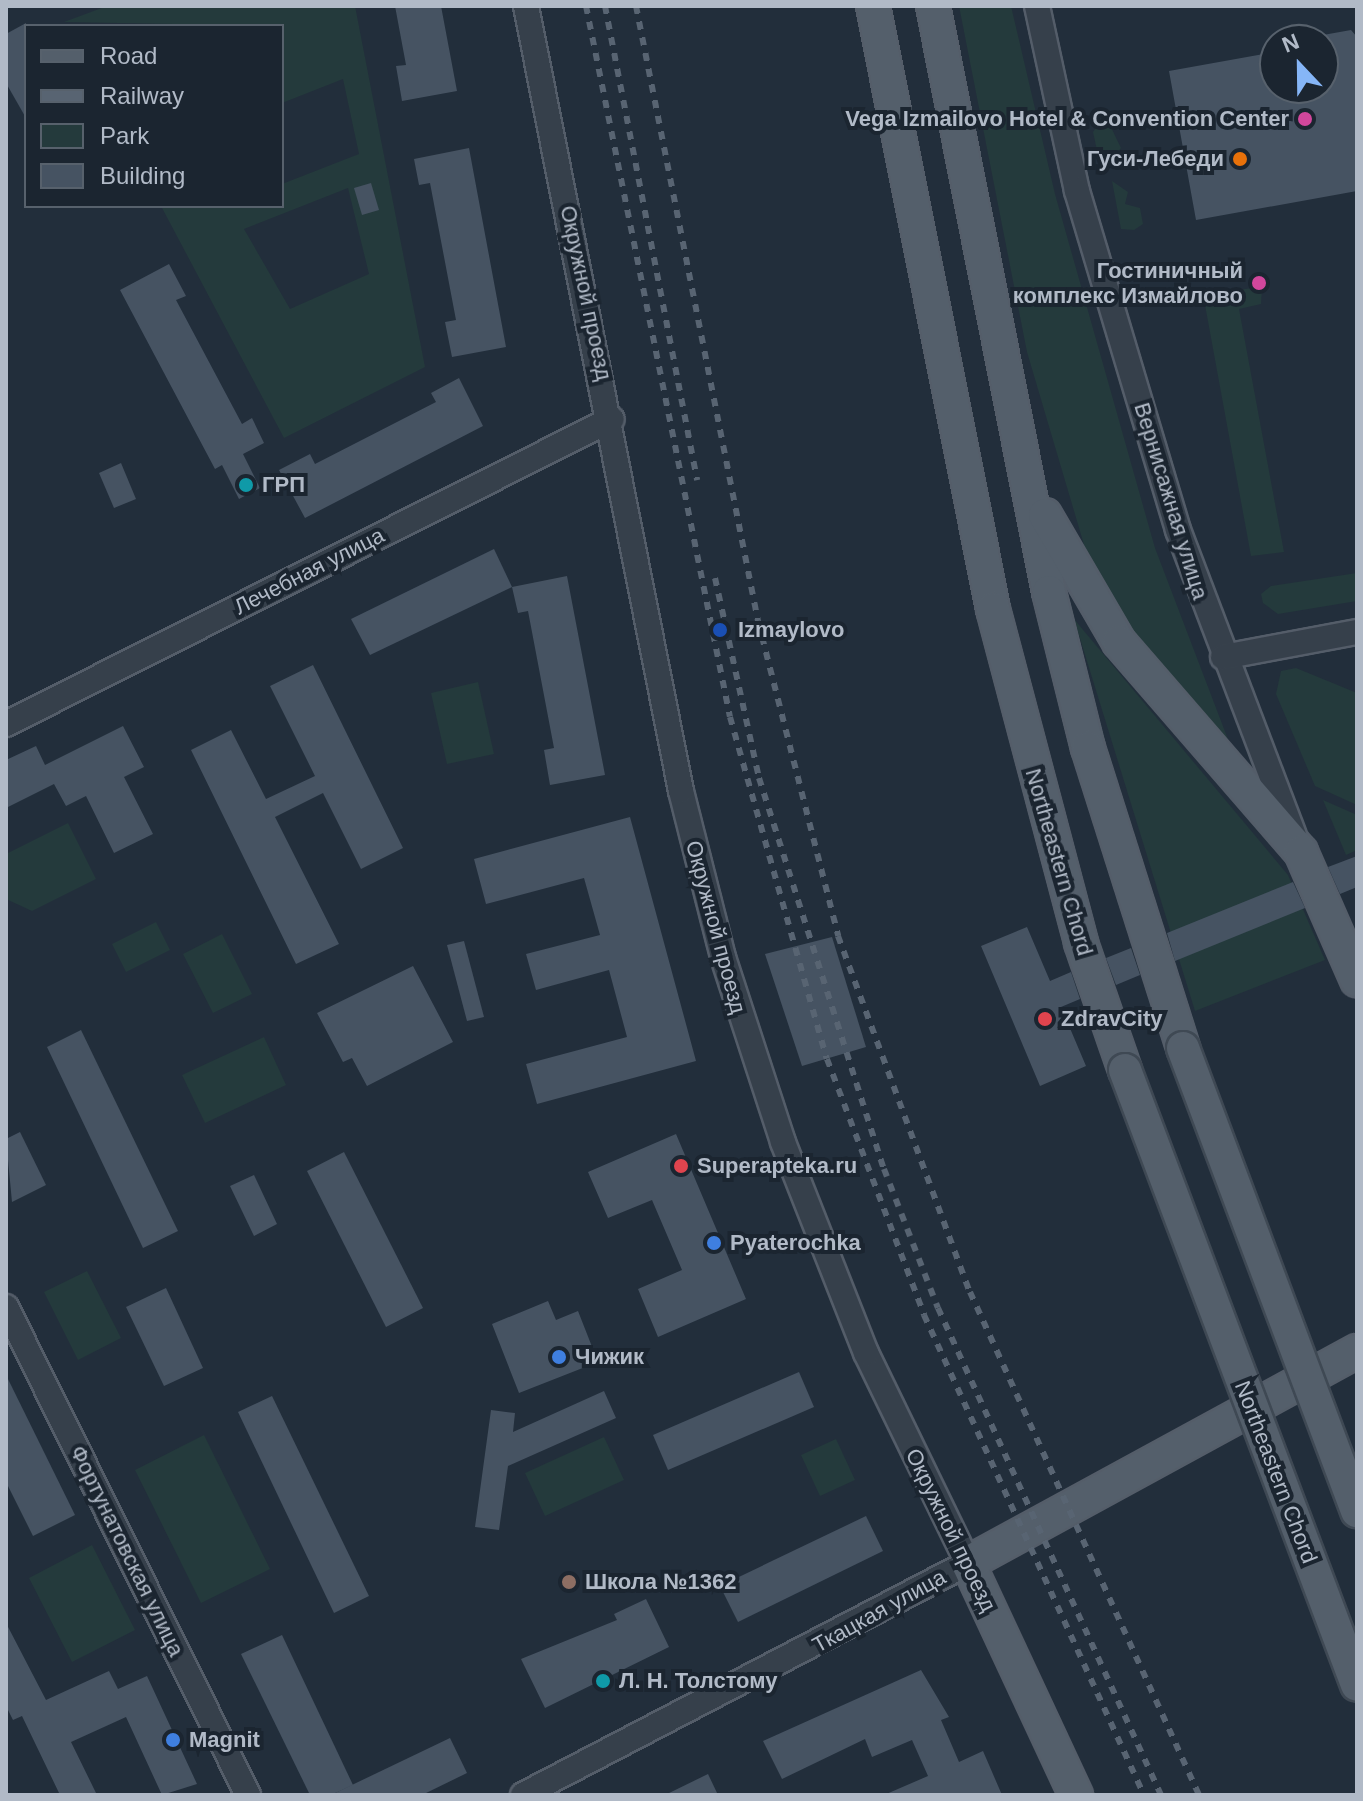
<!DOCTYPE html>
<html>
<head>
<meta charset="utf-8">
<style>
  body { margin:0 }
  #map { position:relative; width:1363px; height:1801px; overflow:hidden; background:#222e3b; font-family:Helvetica,sans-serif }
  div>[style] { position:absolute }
  .green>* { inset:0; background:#243a3c }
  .building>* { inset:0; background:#465362 }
  .roads { filter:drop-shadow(2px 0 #545d69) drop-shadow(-2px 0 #545d69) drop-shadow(0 2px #545d69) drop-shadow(0 -2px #545d69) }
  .minor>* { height:24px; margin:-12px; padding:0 12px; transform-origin:12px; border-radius:12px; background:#36404b }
  .major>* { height:32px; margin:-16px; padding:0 16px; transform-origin:16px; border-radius:16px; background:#545f6b }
  .rail>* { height:6px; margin-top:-3px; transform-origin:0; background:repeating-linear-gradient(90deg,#586472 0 8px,transparent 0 16px) }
  .bridges { filter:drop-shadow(2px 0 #3f4954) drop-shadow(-2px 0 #3f4954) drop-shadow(0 2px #3f4954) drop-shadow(0 -2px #3f4954) }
  .major-bridge>* { height:32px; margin:-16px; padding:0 16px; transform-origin:16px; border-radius:16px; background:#545f6b }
  .dots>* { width:22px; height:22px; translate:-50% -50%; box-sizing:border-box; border:4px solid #1b2530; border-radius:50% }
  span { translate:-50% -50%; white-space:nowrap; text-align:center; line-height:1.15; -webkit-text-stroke:8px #1b2530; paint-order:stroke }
  .poi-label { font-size:22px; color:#b1bac7; font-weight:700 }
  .right { translate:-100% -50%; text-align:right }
  .left { translate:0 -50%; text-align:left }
  .street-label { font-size:22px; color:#b1bac7 }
  .frame { position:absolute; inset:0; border:8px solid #b1bac7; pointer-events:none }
  .legend { position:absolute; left:24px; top:24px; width:260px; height:184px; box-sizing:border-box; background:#1b2530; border:2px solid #57616c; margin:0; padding:10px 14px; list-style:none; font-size:24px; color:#b1bac7 }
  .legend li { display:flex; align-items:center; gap:16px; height:40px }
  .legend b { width:40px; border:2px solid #57616c }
  .north { position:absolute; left:1259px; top:24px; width:80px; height:80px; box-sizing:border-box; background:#1b2530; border:2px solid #57616c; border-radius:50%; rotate:338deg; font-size:22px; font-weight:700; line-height:32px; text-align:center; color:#b1bac7 }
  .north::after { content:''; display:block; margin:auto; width:28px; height:36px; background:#86b6f7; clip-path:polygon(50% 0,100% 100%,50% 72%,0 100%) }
</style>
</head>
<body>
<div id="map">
  <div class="green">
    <div style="clip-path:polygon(evenodd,107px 6px,355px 6px,425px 367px,284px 438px,161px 206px,282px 206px,282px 184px,359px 154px,343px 79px,282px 103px,282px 26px,64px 22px,107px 6px,348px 188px,369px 274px,290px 309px,244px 229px,348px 188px)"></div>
    <div style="clip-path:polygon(959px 6px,1011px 6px,1055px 194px,1155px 548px,1229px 742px,1137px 638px,1090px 565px,1027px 352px)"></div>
    <div style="clip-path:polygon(1105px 115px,1121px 148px,1113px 158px,1098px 155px,1093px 132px)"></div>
    <div style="clip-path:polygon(1112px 181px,1128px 192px,1125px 204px,1140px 208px,1143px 224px,1134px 230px,1121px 229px)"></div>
    <div style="clip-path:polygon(1262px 287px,1261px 304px,1239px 309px,1284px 552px,1251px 556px,1203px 294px)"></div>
    <div style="clip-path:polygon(1357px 573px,1357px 601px,1278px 614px,1263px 603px,1261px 594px,1271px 586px)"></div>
    <div style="clip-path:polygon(1074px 619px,1288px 875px,1325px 960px,1195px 1011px)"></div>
    <div style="clip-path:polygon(1296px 668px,1357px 693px,1357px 805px,1315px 786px,1276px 694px,1281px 671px)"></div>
    <div style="clip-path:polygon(478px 682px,494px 754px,447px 764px,431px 693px)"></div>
    <div style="clip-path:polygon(1323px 800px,1357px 815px,1357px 850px,1346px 855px)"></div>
    <div style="clip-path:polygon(68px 823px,96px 879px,32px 911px,6px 899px,6px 854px)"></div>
    <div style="clip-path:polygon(156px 922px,170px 950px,126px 972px,112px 944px)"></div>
    <div style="clip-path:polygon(222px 934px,252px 994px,213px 1013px,183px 954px)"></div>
    <div style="clip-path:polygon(264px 1037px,286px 1085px,205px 1123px,182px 1075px)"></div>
    <div style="clip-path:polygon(87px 1271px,121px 1338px,78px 1360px,44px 1292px)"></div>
    <div style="clip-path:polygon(204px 1435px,270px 1569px,201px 1603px,135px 1470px)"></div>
    <div style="clip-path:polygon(604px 1437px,624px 1480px,545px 1516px,525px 1473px)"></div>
    <div style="clip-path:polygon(836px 1439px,855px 1480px,820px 1496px,801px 1455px)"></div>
    <div style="clip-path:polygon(92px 1545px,135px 1630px,72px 1662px,29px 1578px)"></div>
  </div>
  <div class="building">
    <div style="clip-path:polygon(395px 6px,441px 6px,457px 91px,402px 101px,396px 66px,406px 65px)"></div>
    <div style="clip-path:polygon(26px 23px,26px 118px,6px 83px,6px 34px)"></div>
    <div style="clip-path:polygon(1351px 30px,1357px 37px,1357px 191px,1196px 220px,1169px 71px,1275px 52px,1275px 88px,1323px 88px,1323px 35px)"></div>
    <div style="clip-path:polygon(469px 148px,506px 347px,452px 357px,445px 322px,456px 320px,430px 183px,419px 185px,414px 159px)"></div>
    <div style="clip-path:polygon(371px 183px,379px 210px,362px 215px,354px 188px)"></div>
    <div style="clip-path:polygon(169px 264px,186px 296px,176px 300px,242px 424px,252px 418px,264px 443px,243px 454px,260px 488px,239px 499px,222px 465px,215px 469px,120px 290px)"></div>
    <div style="clip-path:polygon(459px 378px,483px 426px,305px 518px,279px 470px,310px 454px,315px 464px,436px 402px,431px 393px)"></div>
    <div style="clip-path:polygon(121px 463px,136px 499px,114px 508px,99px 473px)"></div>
    <div style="clip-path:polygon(494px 549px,512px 587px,370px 655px,351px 619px)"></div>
    <div style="clip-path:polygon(567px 576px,605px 775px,550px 785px,544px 750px,554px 748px,528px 611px,518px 613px,512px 587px)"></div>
    <div style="clip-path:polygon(313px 665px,403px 848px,361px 869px,323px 793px,275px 817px,339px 944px,296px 964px,191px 750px,231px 730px,266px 799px,315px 776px,270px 686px)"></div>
    <div style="clip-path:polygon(123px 726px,144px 767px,124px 777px,153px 834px,114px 853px,86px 796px,66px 806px,54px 784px,6px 808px,6px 760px,36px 746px,45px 765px)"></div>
    <div style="clip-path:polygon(630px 817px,696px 1061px,537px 1104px,526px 1064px,627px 1037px,609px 970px,536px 990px,526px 954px,600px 935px,584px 878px,486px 904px,474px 859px)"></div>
    <div style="clip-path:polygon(1357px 856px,1357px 887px,1340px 894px,1328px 867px)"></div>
    <div style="clip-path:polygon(1293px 882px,1305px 908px,1175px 961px,1167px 933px)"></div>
    <div style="clip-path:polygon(1027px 927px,1050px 981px,1071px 972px,1080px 999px,1061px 1007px,1086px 1066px,1040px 1086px,981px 946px)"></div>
    <div style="clip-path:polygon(832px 937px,866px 1047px,802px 1066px,765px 954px)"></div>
    <div style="clip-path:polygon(464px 941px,484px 1017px,467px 1021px,447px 945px)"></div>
    <div style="clip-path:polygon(1131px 948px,1140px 975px,1116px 985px,1106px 958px)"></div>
    <div style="clip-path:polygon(413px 966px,453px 1042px,367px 1086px,352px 1058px,343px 1062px,317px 1013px)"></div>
    <div style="clip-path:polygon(81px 1030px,178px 1231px,143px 1248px,47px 1047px)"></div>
    <div style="clip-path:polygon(20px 1132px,46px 1185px,12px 1202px,6px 1139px)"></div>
    <div style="clip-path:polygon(676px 1134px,746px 1299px,658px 1337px,638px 1289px,682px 1270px,652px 1200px,608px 1218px,588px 1172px)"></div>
    <div style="clip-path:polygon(344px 1152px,423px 1308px,386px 1327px,307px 1171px)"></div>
    <div style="clip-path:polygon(254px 1175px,277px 1224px,254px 1236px,230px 1186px)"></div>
    <div style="clip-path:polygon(166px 1288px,203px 1368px,164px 1386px,126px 1307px)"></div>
    <div style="clip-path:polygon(548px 1301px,556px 1320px,578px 1311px,598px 1362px,519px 1393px,492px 1324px)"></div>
    <div style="clip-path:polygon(799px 1372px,814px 1407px,668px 1470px,653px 1435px)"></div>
    <div style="clip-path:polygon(6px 1375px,75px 1515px,33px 1536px,6px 1482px)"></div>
    <div style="clip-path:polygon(604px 1391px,616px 1418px,508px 1466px,499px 1530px,475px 1527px,491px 1410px,515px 1413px,513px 1432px)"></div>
    <div style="clip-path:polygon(272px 1396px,369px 1596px,334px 1613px,238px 1412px)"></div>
    <div style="clip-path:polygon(866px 1516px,883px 1551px,738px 1622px,720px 1586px)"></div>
    <div style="clip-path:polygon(646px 1599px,669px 1647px,545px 1708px,521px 1659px,617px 1620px,614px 1614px)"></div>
    <div style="clip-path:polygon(6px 1623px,46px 1700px,109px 1671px,118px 1689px,147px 1676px,197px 1784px,162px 1795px,126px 1717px,71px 1742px,97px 1795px,60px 1795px,22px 1716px,13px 1720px,6px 1706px)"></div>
    <div style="clip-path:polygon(282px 1635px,353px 1785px,331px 1795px,310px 1795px,241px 1654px)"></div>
    <div style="clip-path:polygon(921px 1670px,949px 1717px,941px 1720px,959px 1762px,983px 1751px,1002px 1795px,884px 1795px,928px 1776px,912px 1740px,872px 1757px,865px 1739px,782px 1779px,763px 1741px)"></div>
    <div style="clip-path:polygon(450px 1738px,467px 1773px,422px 1795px,331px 1795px)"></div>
    <div style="clip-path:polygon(708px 1774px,718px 1795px,665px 1795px)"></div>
  </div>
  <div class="roads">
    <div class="minor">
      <div style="left:1037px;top:6px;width:189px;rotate:77.8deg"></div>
      <div style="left:1077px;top:191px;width:354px;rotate:73.4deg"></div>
      <div style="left:1178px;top:530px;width:326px;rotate:69.2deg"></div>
      <div style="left:1223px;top:657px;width:136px;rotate:-10.6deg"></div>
      <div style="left:6px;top:724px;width:678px;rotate:-26.72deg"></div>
      <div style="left:6px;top:1307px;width:545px;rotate:63.62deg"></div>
      <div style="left:523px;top:1795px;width:502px;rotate:-27.54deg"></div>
      <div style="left:968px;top:1563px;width:233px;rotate:-115.9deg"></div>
      <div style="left:866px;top:1353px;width:227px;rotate:-111.5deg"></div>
      <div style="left:783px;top:1142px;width:194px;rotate:-108deg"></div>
      <div style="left:723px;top:957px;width:171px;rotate:-104.2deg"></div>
      <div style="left:681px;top:791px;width:800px;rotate:-101.17deg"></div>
    </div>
    <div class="major">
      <div style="left:873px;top:6px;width:615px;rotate:78.74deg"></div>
      <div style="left:993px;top:609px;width:345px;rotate:75.2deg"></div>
      <div style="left:1081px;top:943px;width:134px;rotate:70.9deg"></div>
      <div style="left:933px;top:6px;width:597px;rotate:78.8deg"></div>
      <div style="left:1049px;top:592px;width:161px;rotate:76deg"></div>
      <div style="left:1088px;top:748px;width:315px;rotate:72.4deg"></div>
      <div style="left:1045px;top:515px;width:147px;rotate:59.8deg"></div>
      <div style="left:1119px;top:642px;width:278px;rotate:49.1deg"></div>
      <div style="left:1301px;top:852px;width:140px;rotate:66.4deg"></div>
      <div style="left:1076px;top:1795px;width:256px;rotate:-115deg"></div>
      <div style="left:968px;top:1563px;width:443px;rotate:-28.6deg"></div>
    </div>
  </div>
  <div class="rail">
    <div style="left:586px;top:6px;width:725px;rotate:78.55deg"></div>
    <div style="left:730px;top:717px;width:355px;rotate:74.2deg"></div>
    <div style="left:827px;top:1059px;width:274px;rotate:69.2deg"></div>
    <div style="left:924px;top:1315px;width:528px;rotate:65.38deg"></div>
    <div style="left:605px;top:6px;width:483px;rotate:79deg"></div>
    <div style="left:636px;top:6px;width:627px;rotate:78.78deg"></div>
    <div style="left:758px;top:621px;width:325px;rotate:75.7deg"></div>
    <div style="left:838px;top:936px;width:380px;rotate:69.7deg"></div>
    <div style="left:970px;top:1292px;width:553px;rotate:65.52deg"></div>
    <div style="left:715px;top:578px;width:205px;rotate:77.6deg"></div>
    <div style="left:759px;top:778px;width:410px;rotate:72.3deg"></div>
    <div style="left:884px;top:1169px;width:149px;rotate:68.8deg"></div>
    <div style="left:938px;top:1308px;width:536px;rotate:65.4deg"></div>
  </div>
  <div class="bridges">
    <div class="major-bridge">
      <div style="left:1183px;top:1048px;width:495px;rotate:69.4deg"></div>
      <div style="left:1125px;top:1070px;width:657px;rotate:69.33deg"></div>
    </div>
  </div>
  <div class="dots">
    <div style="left:1305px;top:119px;background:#d1479c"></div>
    <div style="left:1240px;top:159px;background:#e8710a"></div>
    <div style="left:1259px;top:283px;background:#d1479c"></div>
    <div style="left:246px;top:485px;background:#0f9aa8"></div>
    <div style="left:720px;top:630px;background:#1a4fb4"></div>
    <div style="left:1045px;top:1019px;background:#e0444e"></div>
    <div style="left:681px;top:1166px;background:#e0444e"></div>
    <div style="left:714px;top:1243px;background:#3f7fe0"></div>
    <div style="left:559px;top:1357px;background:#3f7fe0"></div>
    <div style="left:569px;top:1582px;background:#8d6e63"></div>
    <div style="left:603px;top:1681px;background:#0f9aa8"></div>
    <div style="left:173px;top:1740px;background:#3f7fe0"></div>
  </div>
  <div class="poi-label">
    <span class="right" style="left:1289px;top:119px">Vega Izmailovo Hotel &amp; Convention Center</span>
    <span class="right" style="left:1224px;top:159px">Гуси-Лебеди</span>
    <span class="right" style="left:1243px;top:283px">Гостиничный<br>комплекс Измайлово</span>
    <span class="left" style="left:262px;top:485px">ГРП</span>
    <span class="left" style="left:738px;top:630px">Izmaylovo</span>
    <span class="left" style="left:1061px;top:1019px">ZdravCity</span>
    <span class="left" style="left:697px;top:1166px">Superapteka.ru</span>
    <span class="left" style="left:730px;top:1243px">Pyaterochka</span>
    <span class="left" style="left:575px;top:1357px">Чижик</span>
    <span class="left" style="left:585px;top:1582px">Школа №1362</span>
    <span class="left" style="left:619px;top:1681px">Л. Н. Толстому</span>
    <span class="left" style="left:189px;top:1740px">Magnit</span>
  </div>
  <div class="street-label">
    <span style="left:586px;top:293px;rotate:78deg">Окружной проезд</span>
    <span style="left:1171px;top:501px;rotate:73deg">Вернисажная улица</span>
    <span style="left:309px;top:571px;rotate:-27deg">Лечебная улица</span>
    <span style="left:1059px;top:862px;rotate:74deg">Northeastern Chord</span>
    <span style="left:716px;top:927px;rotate:75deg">Окружной проезд</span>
    <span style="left:1276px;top:1472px;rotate:69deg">Northeastern Chord</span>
    <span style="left:951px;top:1530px;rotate:64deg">Окружной проезд</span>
    <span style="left:127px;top:1551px;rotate:64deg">Фортунатовская улица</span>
    <span style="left:879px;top:1611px;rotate:-29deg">Ткацкая улица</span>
  </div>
  <div class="frame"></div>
  <ul class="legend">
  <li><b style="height:10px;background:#545f6b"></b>Road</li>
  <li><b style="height:10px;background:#586472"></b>Railway</li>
  <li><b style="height:22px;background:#243a3c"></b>Park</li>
  <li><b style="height:22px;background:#465362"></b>Building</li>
  </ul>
  <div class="north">N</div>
</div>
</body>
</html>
